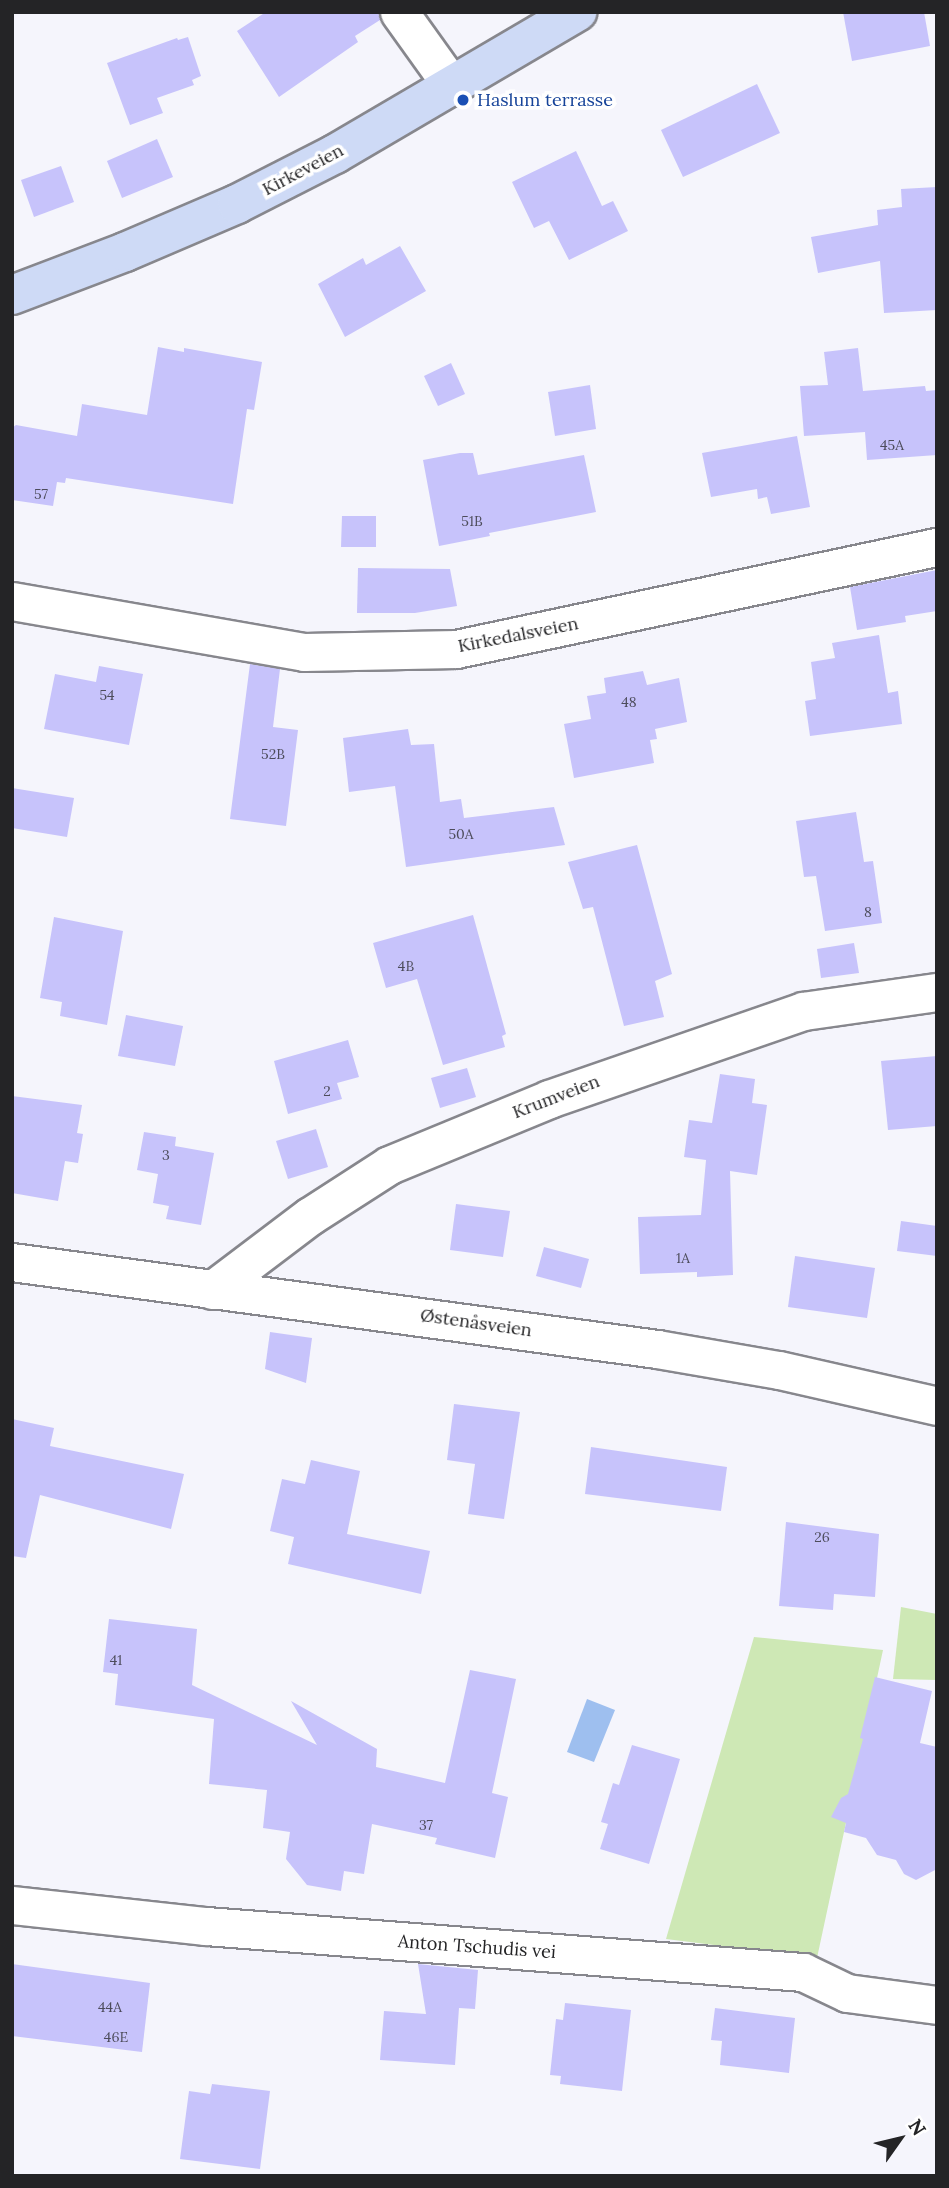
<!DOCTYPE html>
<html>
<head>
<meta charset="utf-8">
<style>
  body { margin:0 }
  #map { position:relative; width:949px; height:2188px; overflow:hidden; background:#f5f5fc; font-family:Lora,serif }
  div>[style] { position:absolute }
  .green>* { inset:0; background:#cee8b5 }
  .water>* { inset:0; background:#9ebfef }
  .building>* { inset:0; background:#c7c3fb }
  .roads { filter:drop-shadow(2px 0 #87878d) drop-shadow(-2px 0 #87878d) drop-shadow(0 2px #87878d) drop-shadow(0 -2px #87878d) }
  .street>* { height:37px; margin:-18.5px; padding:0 18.5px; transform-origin:18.5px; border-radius:18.5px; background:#fff }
  .secondary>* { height:38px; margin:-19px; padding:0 19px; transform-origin:19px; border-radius:19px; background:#cedaf6 }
  .dots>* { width:19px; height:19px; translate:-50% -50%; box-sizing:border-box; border:4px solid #fff; border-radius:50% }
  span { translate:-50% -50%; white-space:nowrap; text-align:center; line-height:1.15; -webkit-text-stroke:7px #fff; paint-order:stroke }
  .number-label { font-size:14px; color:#4d4c5b }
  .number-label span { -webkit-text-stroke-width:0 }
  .transit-label { font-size:18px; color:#164399 }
  .left { translate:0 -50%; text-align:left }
  .street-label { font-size:18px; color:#242426 }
  .frame { position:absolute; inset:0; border:14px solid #242426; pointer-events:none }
  .north { position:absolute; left:865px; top:2104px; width:70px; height:70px; -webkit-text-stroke:5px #fff; paint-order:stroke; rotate:56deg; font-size:19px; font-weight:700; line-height:28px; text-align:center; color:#242426 }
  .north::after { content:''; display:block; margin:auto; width:24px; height:32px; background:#242426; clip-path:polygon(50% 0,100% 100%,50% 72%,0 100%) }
</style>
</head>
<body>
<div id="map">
  <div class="green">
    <div style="clip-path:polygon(901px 1607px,937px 1614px,937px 1680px,893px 1679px)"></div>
    <div style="clip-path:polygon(754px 1637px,883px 1650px,817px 1958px,666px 1939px)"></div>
  </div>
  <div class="water">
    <div style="clip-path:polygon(587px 1699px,615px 1710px,594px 1762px,567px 1752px)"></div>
  </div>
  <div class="building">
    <div style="clip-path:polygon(266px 12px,378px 12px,380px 20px,355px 36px,358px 42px,279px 97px,237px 31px)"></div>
    <div style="clip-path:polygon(843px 12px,924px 12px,930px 46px,852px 61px)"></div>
    <div style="clip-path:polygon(188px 37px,201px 76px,192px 80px,194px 85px,157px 98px,163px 113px,130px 125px,107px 63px,177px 38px,178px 40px)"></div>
    <div style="clip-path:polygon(757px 84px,780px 133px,683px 177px,661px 130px)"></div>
    <div style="clip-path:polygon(157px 139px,173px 177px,122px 198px,107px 161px)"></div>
    <div style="clip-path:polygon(576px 151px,602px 206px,613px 201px,628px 231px,569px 260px,549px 221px,534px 228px,512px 182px)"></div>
    <div style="clip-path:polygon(61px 166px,74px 202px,34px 217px,21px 180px)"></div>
    <div style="clip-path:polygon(937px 187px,937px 310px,884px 313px,880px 261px,818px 273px,811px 237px,878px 225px,877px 210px,902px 207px,901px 189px)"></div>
    <div style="clip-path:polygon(400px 246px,426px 291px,345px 337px,318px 284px,363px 258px,366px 265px)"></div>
    <div style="clip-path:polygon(158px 347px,184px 352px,184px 348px,262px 362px,254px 410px,247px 409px,233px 504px,66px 478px,65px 483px,57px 482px,53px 506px,12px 500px,12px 428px,16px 425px,77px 436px,82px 404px,147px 415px)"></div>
    <div style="clip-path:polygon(858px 348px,863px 391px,925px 386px,926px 391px,937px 390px,937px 455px,867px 460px,865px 432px,804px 436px,800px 386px,828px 385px,824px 352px)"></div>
    <div style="clip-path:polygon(451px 363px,465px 394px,438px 406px,424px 376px)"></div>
    <div style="clip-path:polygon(590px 385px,596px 429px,555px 436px,548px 392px)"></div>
    <div style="clip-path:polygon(797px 436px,810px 507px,771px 514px,767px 497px,758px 499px,757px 489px,711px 497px,702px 453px)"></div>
    <div style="clip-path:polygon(460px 453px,473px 453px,478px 475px,584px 455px,596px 512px,489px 533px,490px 536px,439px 546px,423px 460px)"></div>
    <div style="clip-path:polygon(342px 516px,376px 516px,376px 547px,341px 547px)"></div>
    <div style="clip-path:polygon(358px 568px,450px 569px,457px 606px,415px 613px,357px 613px)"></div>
    <div style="clip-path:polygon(937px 570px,937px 611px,905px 616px,906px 622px,857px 630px,850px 587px)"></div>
    <div style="clip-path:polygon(879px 635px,888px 693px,898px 691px,902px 724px,810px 736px,805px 701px,816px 699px,811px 662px,835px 658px,832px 643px)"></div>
    <div style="clip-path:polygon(250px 664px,280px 669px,273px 727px,298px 730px,286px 826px,230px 819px)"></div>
    <div style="clip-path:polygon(99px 666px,143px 674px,129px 745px,44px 729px,55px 674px,96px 682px)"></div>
    <div style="clip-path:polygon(643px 671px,647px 685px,679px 678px,687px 722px,655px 729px,657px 739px,650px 740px,654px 763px,574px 778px,564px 724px,591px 719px,587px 696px,606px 693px,604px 678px)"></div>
    <div style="clip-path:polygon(408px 729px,411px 745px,434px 744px,440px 802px,461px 799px,464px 818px,554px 807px,565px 845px,406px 867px,395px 786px,349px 792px,343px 738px)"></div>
    <div style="clip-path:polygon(12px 788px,74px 798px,67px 837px,12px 828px)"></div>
    <div style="clip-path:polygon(856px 812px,864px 862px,873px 861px,882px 923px,825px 931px,816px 876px,804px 877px,796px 821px)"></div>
    <div style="clip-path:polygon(637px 845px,672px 974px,655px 981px,664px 1017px,624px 1026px,593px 907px,583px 909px,568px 862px)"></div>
    <div style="clip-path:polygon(473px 915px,506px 1034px,502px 1036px,505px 1047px,443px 1065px,417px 979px,386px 988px,373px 943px)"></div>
    <div style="clip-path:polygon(54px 917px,123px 931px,107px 1025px,60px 1016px,62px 1002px,40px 998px)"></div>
    <div style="clip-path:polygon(854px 943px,859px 973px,821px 978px,817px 949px)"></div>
    <div style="clip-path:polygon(126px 1015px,183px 1026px,175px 1066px,118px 1056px)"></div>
    <div style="clip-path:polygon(348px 1040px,359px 1077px,337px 1083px,342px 1099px,288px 1114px,274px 1061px)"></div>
    <div style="clip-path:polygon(937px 1056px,937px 1126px,888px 1130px,881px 1061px)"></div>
    <div style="clip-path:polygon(467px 1068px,476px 1097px,440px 1108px,431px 1078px)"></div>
    <div style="clip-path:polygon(720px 1074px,755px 1079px,752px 1103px,767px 1105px,757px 1175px,730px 1171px,733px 1275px,697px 1277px,697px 1272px,640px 1274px,638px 1217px,701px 1215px,706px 1160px,684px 1157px,689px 1120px,712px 1123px)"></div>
    <div style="clip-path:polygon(12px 1096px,82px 1105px,77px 1133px,83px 1134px,78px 1163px,65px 1161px,58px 1201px,12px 1193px)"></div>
    <div style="clip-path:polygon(316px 1129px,328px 1167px,288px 1179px,276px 1141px)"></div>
    <div style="clip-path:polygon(144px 1132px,176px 1137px,175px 1146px,214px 1153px,201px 1225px,166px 1219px,169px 1206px,153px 1203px,158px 1174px,137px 1170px)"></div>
    <div style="clip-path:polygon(456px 1204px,510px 1211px,503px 1257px,450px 1250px)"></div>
    <div style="clip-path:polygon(901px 1221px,937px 1226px,937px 1256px,897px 1251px)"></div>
    <div style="clip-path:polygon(544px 1247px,589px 1259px,581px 1288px,536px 1276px)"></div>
    <div style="clip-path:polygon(795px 1256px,875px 1268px,867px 1318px,788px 1307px)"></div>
    <div style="clip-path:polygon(270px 1332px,312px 1338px,306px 1383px,265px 1369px)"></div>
    <div style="clip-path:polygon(454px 1404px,520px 1412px,504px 1519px,468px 1514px,475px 1464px,447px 1460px)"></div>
    <div style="clip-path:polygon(12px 1419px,54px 1428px,50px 1446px,184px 1474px,171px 1529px,40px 1495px,26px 1558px,12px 1556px)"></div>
    <div style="clip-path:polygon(591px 1447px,727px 1467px,721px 1511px,585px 1494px)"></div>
    <div style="clip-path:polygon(311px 1460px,360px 1471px,347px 1534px,430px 1551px,421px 1594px,288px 1564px,294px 1537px,270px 1531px,282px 1479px,305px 1484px)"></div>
    <div style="clip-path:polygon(786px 1522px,879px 1534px,875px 1597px,834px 1594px,833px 1610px,779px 1606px)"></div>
    <div style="clip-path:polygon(109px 1619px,197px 1629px,192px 1685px,317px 1745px,291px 1701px,377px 1749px,376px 1767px,445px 1783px,470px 1670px,516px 1679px,492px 1793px,508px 1797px,495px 1858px,435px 1844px,437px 1838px,372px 1824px,364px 1874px,344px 1871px,341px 1891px,307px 1885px,286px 1859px,290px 1832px,263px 1828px,267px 1790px,209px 1784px,214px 1719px,115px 1705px,118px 1674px,103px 1672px)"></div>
    <div style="clip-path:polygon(875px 1677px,932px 1691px,920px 1743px,937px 1747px,937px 1869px,916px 1880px,904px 1874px,896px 1860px,877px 1855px,866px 1838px,844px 1832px,846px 1823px,831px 1817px,841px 1798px,848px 1794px,863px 1739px,860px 1738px)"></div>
    <div style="clip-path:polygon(632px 1745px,680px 1759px,649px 1864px,600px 1849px,608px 1824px,601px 1822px,613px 1783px,619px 1785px)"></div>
    <div style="clip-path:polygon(12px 1964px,150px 1983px,142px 2052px,12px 2036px)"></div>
    <div style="clip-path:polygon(418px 1964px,478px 1970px,475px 2009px,459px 2008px,455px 2065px,380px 2060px,384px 2011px,426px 2014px)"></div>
    <div style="clip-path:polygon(565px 2003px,631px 2010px,622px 2091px,560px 2084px,561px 2076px,550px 2075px,556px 2019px,563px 2020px)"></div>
    <div style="clip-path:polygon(715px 2008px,795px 2018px,789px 2073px,720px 2065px,722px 2041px,711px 2040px)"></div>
    <div style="clip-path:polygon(212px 2084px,270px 2091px,260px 2169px,180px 2159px,189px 2091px,210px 2094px)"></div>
  </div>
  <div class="roads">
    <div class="street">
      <div style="left:399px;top:12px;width:91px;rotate:54.4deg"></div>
      <div style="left:12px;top:601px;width:296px;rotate:9.9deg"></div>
      <div style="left:304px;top:652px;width:152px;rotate:-1.1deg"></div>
      <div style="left:456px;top:649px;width:492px;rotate:-12deg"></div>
      <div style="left:12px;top:1262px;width:651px;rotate:7.68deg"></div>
      <div style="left:657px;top:1349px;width:124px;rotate:9.8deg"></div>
      <div style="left:779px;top:1370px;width:162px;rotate:12.8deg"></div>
      <div style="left:212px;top:1290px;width:123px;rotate:-37.1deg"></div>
      <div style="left:310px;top:1216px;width:94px;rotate:-32.8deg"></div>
      <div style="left:389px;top:1165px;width:173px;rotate:-22.4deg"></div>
      <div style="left:549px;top:1099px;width:269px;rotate:-19.1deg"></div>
      <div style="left:803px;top:1011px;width:135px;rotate:-8.1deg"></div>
      <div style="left:12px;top:1905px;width:195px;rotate:6.2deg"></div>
      <div style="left:206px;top:1926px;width:599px;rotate:4.41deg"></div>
      <div style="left:803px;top:1972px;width:49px;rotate:25.5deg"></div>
      <div style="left:847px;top:1993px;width:91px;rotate:7.6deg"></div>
    </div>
    <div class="secondary">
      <div style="left:12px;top:295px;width:121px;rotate:-20.8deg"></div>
      <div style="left:125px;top:252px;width:122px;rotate:-23.2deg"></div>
      <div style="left:237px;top:204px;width:110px;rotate:-27deg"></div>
      <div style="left:335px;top:154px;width:281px;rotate:-30.4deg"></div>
    </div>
  </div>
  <div class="dots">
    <div style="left:463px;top:100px;background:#1a4fb4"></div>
  </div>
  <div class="number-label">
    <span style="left:892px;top:445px">45A</span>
    <span style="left:41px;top:494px">57</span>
    <span style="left:472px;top:521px">51B</span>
    <span style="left:107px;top:695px">54</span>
    <span style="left:629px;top:702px">48</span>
    <span style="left:273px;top:754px">52B</span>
    <span style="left:461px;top:834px">50A</span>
    <span style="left:868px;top:912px">8</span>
    <span style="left:406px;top:966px">4B</span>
    <span style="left:327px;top:1091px">2</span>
    <span style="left:166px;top:1155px">3</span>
    <span style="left:683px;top:1258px">1A</span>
    <span style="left:822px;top:1537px">26</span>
    <span style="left:116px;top:1660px">41</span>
    <span style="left:426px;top:1825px">37</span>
    <span style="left:110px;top:2007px">44A</span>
    <span style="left:116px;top:2037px">46E</span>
  </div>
  <div class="transit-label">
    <span class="left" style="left:477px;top:100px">Haslum terrasse</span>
  </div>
  <div class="street-label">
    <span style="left:303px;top:170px;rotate:-28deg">Kirkeveien</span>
    <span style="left:518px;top:635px;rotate:-11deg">Kirkedalsveien</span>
    <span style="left:556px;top:1097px;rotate:-21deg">Krumveien</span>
    <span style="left:476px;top:1323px;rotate:8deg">Østenåsveien</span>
    <span style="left:477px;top:1947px;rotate:4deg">Anton Tschudis vei</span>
  </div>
  <div class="frame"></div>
  <div class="north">N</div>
</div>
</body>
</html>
